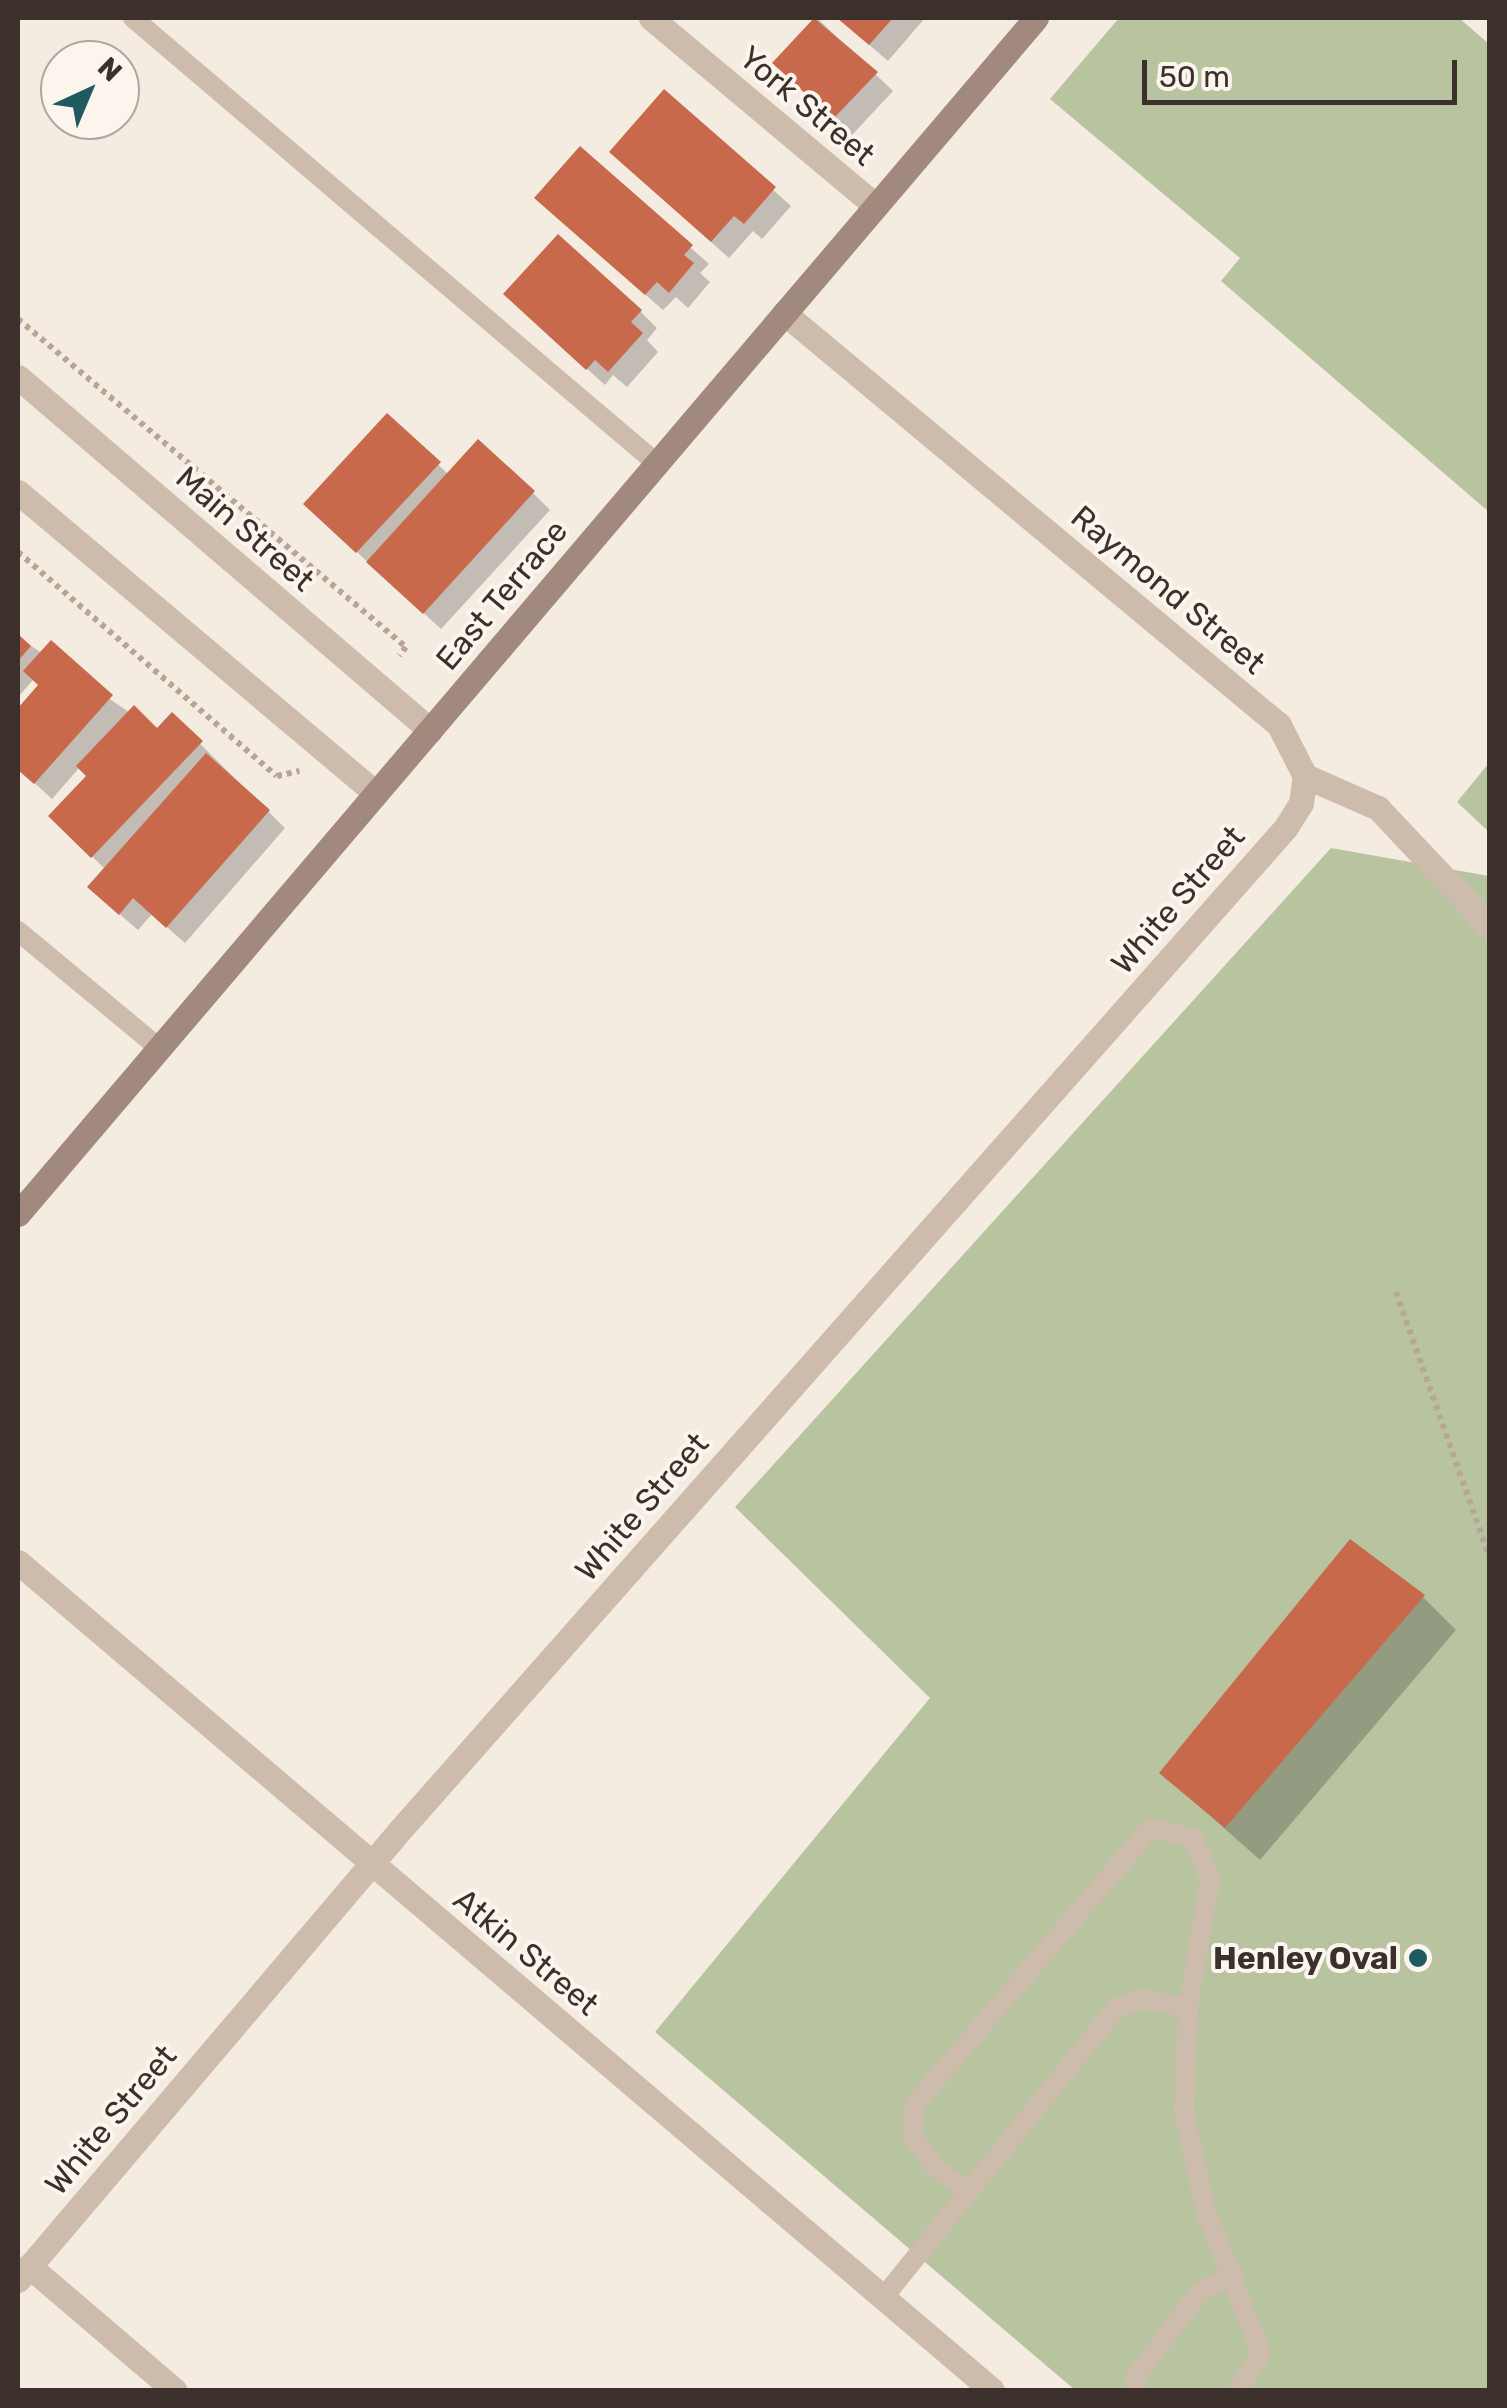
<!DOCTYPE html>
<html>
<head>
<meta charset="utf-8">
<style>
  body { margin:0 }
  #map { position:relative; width:1507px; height:2408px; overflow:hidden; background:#f4ebe1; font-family:Rubik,sans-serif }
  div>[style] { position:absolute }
  .green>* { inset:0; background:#b8c4a0 }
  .shadow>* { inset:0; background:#0003 }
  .building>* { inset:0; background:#c8694b }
  .path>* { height:6px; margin-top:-3px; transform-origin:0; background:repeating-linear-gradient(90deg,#b9a596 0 5px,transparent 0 10px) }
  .lane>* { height:20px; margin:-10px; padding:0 10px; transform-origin:10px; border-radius:10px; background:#cdbbac }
  .street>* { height:25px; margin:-12.5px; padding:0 12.5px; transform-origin:12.5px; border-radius:12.5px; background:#cdbbac }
  .secondary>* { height:25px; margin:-12.5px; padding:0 12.5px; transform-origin:12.5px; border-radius:12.5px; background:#a18a7d }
  .dots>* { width:28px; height:28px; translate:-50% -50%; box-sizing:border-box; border:5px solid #fbf5ee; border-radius:50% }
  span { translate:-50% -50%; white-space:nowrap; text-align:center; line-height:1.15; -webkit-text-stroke:8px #fbf5ee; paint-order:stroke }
  .street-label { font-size:32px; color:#3b302b }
  .poi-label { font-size:32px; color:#3b302b; font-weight:700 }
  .right { translate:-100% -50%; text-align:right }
  .frame { position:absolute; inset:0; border:20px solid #3b302b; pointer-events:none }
  .north { position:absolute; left:40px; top:40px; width:100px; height:100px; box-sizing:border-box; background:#fbf5ee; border:2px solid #aea6a0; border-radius:50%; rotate:44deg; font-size:28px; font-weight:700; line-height:40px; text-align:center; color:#3b302b }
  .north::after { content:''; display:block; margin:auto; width:35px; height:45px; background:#1f5a5e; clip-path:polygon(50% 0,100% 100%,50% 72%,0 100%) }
  .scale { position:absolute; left:1142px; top:60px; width:315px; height:45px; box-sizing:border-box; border:5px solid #3b302b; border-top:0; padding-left:12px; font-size:30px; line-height:35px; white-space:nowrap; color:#3b302b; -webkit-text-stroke:8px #fbf5ee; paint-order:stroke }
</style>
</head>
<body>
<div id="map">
  <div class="green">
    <div style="clip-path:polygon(1119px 18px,1459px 18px,1489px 44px,1489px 512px,1221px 281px,1240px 258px,1050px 99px)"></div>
    <div style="clip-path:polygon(1489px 763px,1489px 832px,1457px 802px)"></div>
    <div style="clip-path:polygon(1331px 848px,1489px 876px,1489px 2390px,1075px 2390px,655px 2032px,930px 1698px,735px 1507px)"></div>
  </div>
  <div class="shadow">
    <div style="clip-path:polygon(817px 18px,893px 91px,852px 135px,775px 63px)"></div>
    <div style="clip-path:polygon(838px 18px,925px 18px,888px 61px)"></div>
    <div style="clip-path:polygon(664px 92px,791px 206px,762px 239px,753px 231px,729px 258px,629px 169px)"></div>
    <div style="clip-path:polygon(580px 149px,709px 264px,700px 273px,710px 282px,688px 308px,676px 297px,663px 310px,554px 215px)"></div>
    <div style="clip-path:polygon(523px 311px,640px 311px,657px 328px,647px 340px,658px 352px,627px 387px,613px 375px,605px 385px)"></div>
    <div style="clip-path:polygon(387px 416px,449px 475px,533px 493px,550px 510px,441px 629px,323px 521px)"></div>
    <div style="clip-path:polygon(18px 637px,157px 731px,172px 716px,285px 828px,185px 943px,152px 914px,138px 930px,108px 904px,106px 870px,51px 816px,89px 776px,80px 767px,52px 799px,18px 768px,18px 712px,41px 686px,34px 679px,18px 697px)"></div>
    <div style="clip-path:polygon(1423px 1597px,1456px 1630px,1260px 1860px,1162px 1773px)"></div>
  </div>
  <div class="building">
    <div style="clip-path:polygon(814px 18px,878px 72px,833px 119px,772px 63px)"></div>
    <div style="clip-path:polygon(837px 18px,893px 18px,869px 45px)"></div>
    <div style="clip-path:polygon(664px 89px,776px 187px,744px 224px,734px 216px,711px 242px,609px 152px)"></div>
    <div style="clip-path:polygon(580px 146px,693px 245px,684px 255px,694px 263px,669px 293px,657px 282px,645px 295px,534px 198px)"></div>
    <div style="clip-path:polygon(558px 234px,642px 310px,631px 322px,643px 333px,608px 372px,595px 360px,586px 370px,503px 294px)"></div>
    <div style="clip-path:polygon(387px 413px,441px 462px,356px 553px,303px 504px)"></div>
    <div style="clip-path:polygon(478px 439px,535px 491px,423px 614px,366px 562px)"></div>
    <div style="clip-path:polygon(18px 634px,31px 646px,18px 661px)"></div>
    <div style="clip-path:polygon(51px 640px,113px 695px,34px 784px,18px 770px,18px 708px,38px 685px,23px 671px)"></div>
    <div style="clip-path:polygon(134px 705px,157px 728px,172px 712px,203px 741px,91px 858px,48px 816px,86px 776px,76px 766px)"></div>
    <div style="clip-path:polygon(206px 753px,270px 810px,166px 928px,133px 898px,119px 915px,87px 887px)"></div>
    <div style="clip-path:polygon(1350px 1539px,1425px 1595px,1225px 1828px,1159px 1773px)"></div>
  </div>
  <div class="path">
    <div style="left:18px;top:319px;width:508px;rotate:40.21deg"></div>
    <div style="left:406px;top:647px;width:11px;rotate:128deg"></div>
    <div style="left:18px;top:552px;width:342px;rotate:40.9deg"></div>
    <div style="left:277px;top:776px;width:23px;rotate:-13deg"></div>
    <div style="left:1396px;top:1292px;width:283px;rotate:70.6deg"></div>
  </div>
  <div class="lane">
    <div style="left:133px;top:18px;width:687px;rotate:40.39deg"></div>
    <div style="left:18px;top:931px;width:183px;rotate:39.7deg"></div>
    <div style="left:968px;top:2191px;width:39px;rotate:-144deg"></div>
    <div style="left:936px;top:2168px;width:39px;rotate:-127deg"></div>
    <div style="left:913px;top:2137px;width:33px;rotate:-87deg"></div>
    <div style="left:915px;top:2104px;width:363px;rotate:-49.5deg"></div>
    <div style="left:1151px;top:1828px;width:43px;rotate:13.4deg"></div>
    <div style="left:1193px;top:1838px;width:43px;rotate:67deg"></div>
    <div style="left:1210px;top:1878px;width:132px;rotate:99.6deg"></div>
    <div style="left:883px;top:2298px;width:371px;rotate:-51.2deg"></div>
    <div style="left:1115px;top:2009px;width:30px;rotate:-20deg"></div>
    <div style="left:1143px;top:1999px;width:46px;rotate:11.3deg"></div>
    <div style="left:1188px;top:2008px;width:104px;rotate:92.2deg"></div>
    <div style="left:1184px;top:2112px;width:102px;rotate:77.6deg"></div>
    <div style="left:1206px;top:2212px;width:151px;rotate:68.7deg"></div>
    <div style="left:1261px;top:2353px;width:44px;rotate:121.9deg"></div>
    <div style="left:1136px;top:2390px;width:13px;rotate:-94deg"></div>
    <div style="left:1135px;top:2377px;width:107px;rotate:-52.6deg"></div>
    <div style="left:1200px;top:2292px;width:38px;rotate:-29deg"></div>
  </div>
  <div class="street">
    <div style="left:651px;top:18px;width:293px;rotate:39.9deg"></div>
    <div style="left:784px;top:313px;width:644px;rotate:39.77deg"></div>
    <div style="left:1279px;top:725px;width:57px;rotate:63deg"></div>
    <div style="left:1305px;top:776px;width:80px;rotate:23.7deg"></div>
    <div style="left:1378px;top:808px;width:163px;rotate:46.7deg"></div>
    <div style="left:18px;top:377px;width:543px;rotate:40.59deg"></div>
    <div style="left:18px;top:492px;width:468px;rotate:40.1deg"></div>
    <div style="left:18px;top:1562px;width:1278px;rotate:40.37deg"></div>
    <div style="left:29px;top:2266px;width:191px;rotate:40.5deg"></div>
    <div style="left:18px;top:2280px;width:590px;rotate:-49.67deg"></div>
    <div style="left:400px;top:1830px;width:1338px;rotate:-48.54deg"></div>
    <div style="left:1286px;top:827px;width:28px;rotate:-58deg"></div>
    <div style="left:1301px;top:803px;width:27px;rotate:-82deg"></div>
  </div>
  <div class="secondary">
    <div style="left:18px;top:1214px;width:1571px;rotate:-49.6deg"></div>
  </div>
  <div class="dots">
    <div style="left:1418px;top:1958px;background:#1f5a5e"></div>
  </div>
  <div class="street-label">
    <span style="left:807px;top:106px;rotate:40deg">York Street</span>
    <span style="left:245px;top:529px;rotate:41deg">Main Street</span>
    <span style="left:1168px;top:590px;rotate:40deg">Raymond Street</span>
    <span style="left:502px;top:595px;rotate:-50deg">East Terrace</span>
    <span style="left:1178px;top:900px;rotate:-49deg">White Street</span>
    <span style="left:642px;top:1507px;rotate:-49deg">White Street</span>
    <span style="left:526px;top:1952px;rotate:40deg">Atkin Street</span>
    <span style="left:111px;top:2120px;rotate:-50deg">White Street</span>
  </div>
  <div class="poi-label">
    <span class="right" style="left:1398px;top:1958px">Henley Oval</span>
  </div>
  <div class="frame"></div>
  <div class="north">N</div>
  <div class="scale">50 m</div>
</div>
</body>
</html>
